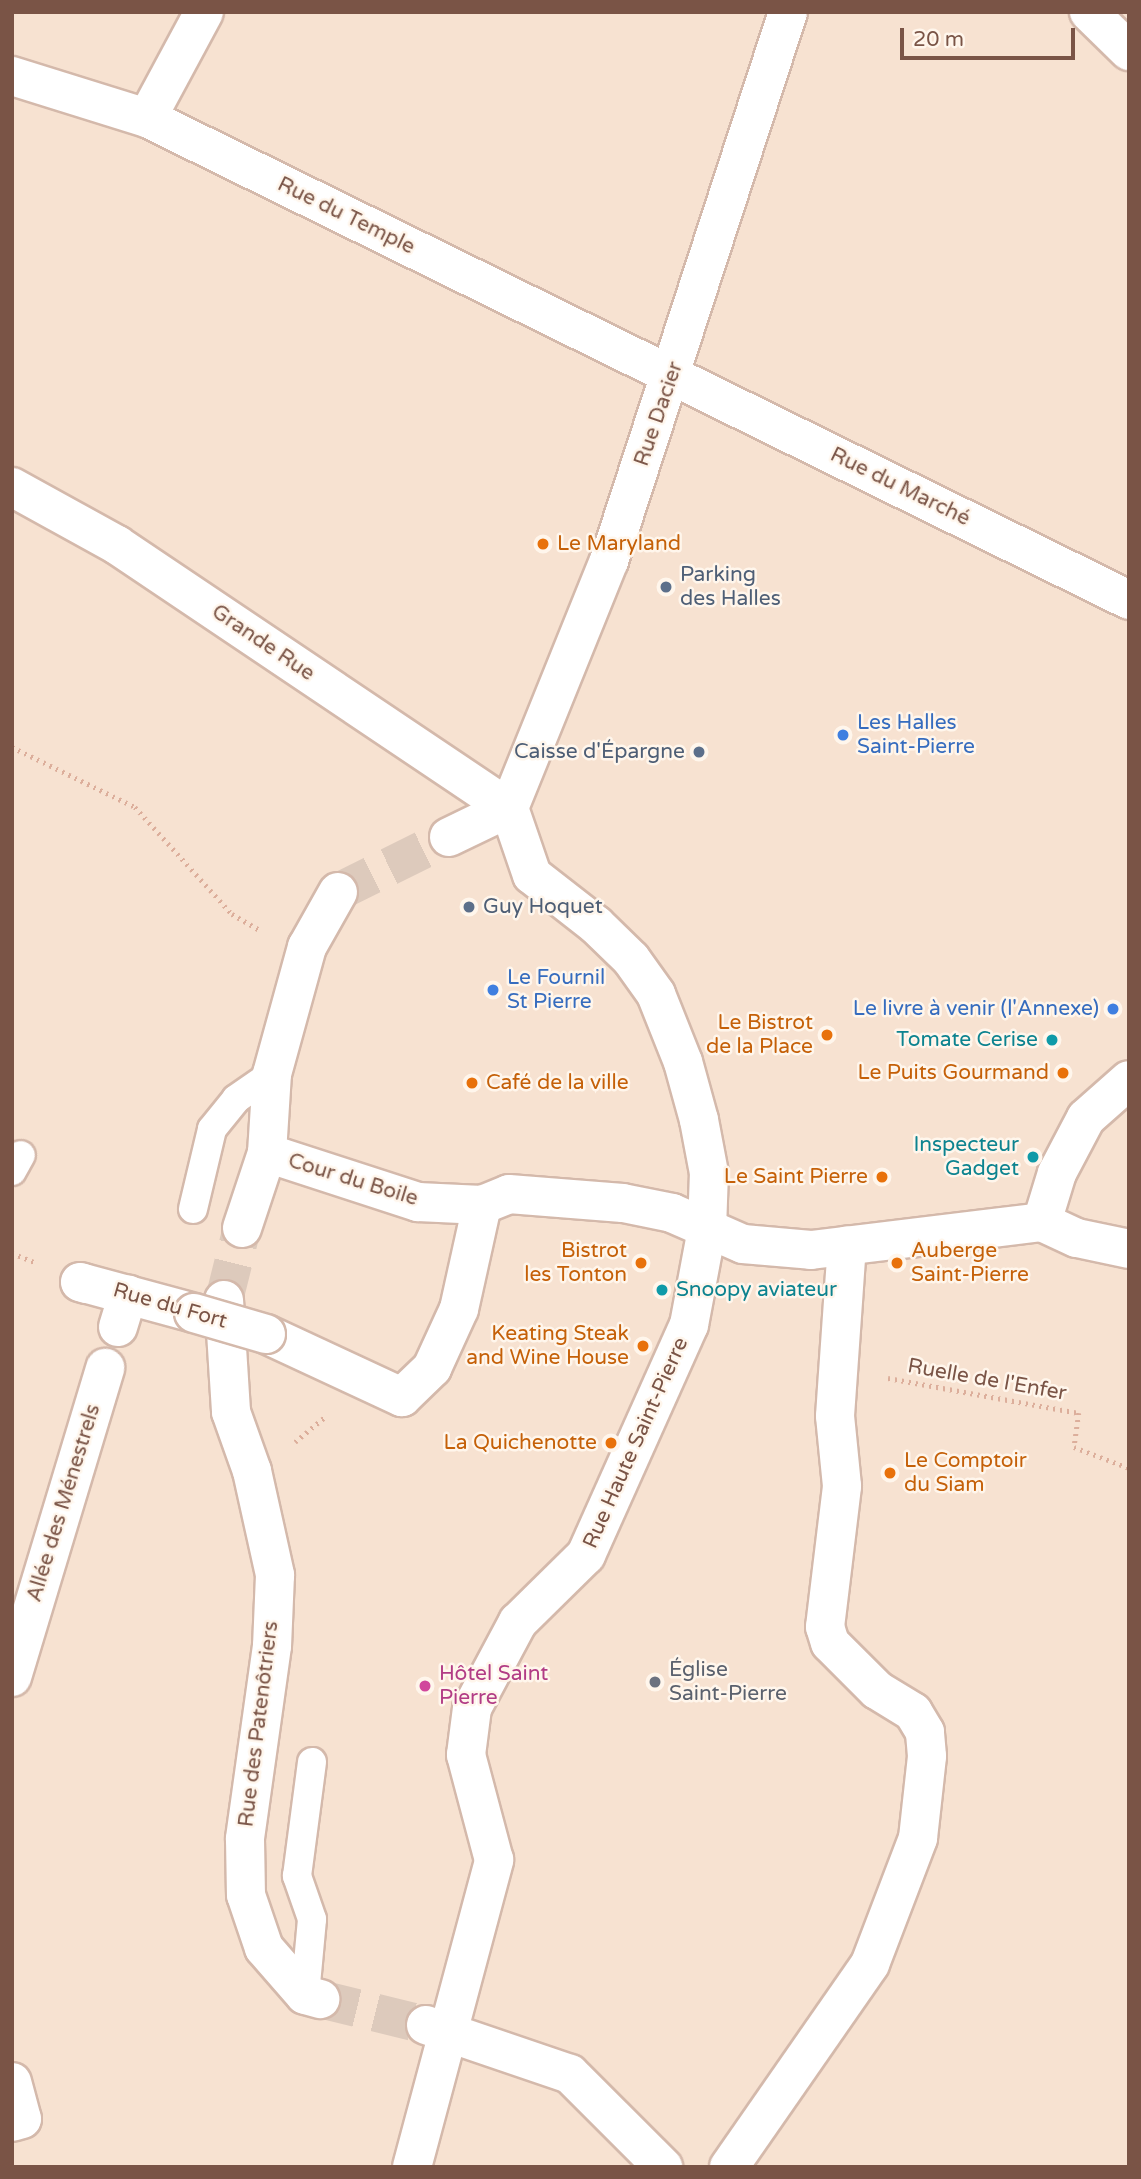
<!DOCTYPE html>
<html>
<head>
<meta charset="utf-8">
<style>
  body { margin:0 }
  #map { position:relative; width:1141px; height:2179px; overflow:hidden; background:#fef1e3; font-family:"Varela Round",sans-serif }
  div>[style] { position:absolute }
  .residential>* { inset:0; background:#f7e2d1 }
  .street-tunnel>* { height:38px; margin-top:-19px; transform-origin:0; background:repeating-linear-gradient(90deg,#ddcabc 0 38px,transparent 0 57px) }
  .path>* { height:4.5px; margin-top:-2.25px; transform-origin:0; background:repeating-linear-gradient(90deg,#dcae9b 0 2px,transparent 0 7px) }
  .roads { filter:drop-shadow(2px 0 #d4b9ab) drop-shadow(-2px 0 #d4b9ab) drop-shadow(0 2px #d4b9ab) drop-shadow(0 -2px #d4b9ab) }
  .lane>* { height:28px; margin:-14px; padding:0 14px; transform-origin:14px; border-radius:14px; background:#fff }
  .street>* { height:38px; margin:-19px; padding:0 19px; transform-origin:19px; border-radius:19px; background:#fff }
  .bridges { filter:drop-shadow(2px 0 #d4b9ab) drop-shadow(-2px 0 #d4b9ab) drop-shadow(0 2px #d4b9ab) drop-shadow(0 -2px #d4b9ab) }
  .street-bridge>* { height:38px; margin:-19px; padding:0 19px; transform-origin:19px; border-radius:19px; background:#fff }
  .dots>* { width:19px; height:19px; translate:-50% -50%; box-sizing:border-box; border:4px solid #fff6ec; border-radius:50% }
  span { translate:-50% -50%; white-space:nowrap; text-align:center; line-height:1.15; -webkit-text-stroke:5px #fff6ec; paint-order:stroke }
  .street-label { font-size:21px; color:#7a5446 }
  .food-label { font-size:21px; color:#c56008 }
  .left { translate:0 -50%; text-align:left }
  .right { translate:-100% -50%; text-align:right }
  .service-label { font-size:21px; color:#4e5e75 }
  .shop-label { font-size:21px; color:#366cbe }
  .culture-label { font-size:21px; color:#0d838f }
  .worship-label { font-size:21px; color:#5b616d }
  .hotel-label { font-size:21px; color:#b23c85 }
  .frame { position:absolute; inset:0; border:14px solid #7a5446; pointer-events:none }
  .scale { position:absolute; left:900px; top:28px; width:175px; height:32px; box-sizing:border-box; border:4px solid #7a5446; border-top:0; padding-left:9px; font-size:21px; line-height:24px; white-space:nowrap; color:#7a5446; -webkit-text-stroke:5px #fff6ec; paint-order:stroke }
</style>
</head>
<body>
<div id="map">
  <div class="residential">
    <div style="clip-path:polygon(12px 12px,1129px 12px,1129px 2167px,12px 2167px)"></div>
  </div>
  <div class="street-tunnel">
    <div style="left:338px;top:892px;width:124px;rotate:-26.4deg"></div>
    <div style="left:224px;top:1300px;width:74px;rotate:-76deg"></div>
    <div style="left:320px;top:1999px;width:109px;rotate:13.8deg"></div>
  </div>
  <div class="path">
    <div style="left:12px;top:747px;width:137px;rotate:26deg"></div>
    <div style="left:135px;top:807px;width:144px;rotate:47.8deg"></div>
    <div style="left:232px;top:914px;width:32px;rotate:30deg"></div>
    <div style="left:12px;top:1253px;width:24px;rotate:22deg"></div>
    <div style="left:888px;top:1378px;width:194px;rotate:10.4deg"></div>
    <div style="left:1079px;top:1413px;width:34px;rotate:98deg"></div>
    <div style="left:1074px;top:1447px;width:59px;rotate:20.9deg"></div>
    <div style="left:295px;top:1442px;width:40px;rotate:-40deg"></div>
  </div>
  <div class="roads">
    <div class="lane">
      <div style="left:12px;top:1171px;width:18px;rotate:-61deg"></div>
      <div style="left:193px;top:1209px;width:82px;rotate:-76.6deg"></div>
      <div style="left:212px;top:1129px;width:38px;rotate:-51deg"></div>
      <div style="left:236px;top:1099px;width:44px;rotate:-34.8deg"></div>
      <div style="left:305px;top:1995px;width:76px;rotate:-84.7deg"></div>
      <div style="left:312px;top:1919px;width:46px;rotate:-109.2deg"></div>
      <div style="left:297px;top:1876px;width:115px;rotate:-82.5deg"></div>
    </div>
    <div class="street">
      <div style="left:1089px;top:12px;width:56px;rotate:44.3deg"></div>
      <div style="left:12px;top:76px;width:141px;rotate:17.3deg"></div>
      <div style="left:147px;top:118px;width:1094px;rotate:26.14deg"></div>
      <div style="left:147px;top:118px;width:120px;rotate:-61.7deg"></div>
      <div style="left:12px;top:487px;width:120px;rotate:28.9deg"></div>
      <div style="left:117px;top:545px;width:472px;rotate:33.9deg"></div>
      <div style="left:509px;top:808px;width:266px;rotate:-68deg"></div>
      <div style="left:609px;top:561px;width:577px;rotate:-71.94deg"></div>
      <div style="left:449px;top:837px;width:67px;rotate:-25.8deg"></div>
      <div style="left:267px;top:1153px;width:159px;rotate:18deg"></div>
      <div style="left:418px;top:1202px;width:64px;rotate:2.7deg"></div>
      <div style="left:482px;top:1205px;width:29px;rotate:-22deg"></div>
      <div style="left:509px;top:1194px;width:114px;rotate:4.5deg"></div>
      <div style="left:623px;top:1203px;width:50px;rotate:11.5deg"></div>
      <div style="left:672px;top:1213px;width:77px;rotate:23.6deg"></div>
      <div style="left:743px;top:1244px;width:68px;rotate:5deg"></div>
      <div style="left:811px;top:1250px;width:233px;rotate:-6.9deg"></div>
      <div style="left:1042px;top:1222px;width:38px;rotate:25deg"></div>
      <div style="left:1077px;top:1238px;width:53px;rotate:11.9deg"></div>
      <div style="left:1042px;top:1222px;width:51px;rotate:-73deg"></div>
      <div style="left:1057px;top:1173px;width:62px;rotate:-62.2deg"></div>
      <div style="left:1086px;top:1118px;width:57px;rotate:-41.5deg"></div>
      <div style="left:242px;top:1228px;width:79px;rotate:-71.6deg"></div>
      <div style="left:267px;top:1153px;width:79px;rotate:-86.4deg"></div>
      <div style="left:272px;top:1074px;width:132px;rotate:-74.6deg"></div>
      <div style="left:307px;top:947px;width:63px;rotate:-60.6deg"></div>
      <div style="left:86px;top:1284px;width:6px;rotate:-162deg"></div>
      <div style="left:80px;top:1282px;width:118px;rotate:15.2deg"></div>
      <div style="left:224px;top:1300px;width:112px;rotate:86.4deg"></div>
      <div style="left:231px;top:1412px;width:63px;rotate:70.4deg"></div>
      <div style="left:252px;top:1471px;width:107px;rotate:77.5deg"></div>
      <div style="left:275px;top:1575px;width:71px;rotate:92.4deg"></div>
      <div style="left:272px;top:1646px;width:195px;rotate:98deg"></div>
      <div style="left:245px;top:1839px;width:56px;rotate:89deg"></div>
      <div style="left:246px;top:1895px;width:56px;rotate:71.2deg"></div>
      <div style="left:264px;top:1948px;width:62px;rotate:48.9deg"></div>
      <div style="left:305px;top:1995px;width:16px;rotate:15deg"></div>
      <div style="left:118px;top:1327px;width:34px;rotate:-73deg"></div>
      <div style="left:266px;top:1334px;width:150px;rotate:24.9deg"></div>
      <div style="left:402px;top:1397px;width:42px;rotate:-44deg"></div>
      <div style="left:432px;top:1368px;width:65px;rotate:-65.4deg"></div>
      <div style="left:459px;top:1309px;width:107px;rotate:-77.5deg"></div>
      <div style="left:12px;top:1677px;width:323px;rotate:-73.2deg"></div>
      <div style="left:426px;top:2025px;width:152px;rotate:18.8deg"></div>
      <div style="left:570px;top:2074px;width:132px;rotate:45deg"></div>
      <div style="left:12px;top:2082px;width:38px;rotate:75deg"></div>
      <div style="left:22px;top:2119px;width:10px;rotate:163deg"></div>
      <div style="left:412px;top:2167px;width:318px;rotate:-75deg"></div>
      <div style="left:494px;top:1860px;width:109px;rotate:-104.9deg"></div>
      <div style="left:466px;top:1755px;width:47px;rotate:-82.7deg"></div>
      <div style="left:472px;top:1708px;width:98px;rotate:-61.9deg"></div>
      <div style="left:518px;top:1622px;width:95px;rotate:-44.6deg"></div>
      <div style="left:586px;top:1555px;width:252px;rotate:-65.9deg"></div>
      <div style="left:689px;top:1325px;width:98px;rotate:-79.4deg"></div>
      <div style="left:707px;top:1229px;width:56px;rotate:-88deg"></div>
      <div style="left:709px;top:1173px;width:54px;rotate:-100.7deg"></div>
      <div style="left:699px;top:1120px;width:60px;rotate:-105.4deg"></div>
      <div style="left:683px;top:1062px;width:73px;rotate:-111.7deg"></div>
      <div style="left:656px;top:994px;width:43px;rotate:-125.5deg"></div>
      <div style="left:631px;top:959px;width:49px;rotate:-135.8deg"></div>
      <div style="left:596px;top:925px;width:81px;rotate:-142deg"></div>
      <div style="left:532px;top:875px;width:71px;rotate:-108.9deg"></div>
      <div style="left:729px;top:2167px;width:247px;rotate:-55.2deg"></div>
      <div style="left:870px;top:1964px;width:135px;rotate:-69.1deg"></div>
      <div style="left:918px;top:1838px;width:82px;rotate:-83.7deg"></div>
      <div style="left:927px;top:1756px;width:24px;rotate:-95deg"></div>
      <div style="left:925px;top:1732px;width:23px;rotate:-121deg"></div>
      <div style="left:913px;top:1712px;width:42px;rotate:-148.6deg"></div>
      <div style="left:877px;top:1690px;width:66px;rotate:-135deg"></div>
      <div style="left:830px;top:1643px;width:17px;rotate:-107deg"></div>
      <div style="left:825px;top:1627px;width:142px;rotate:-83.1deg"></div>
      <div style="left:842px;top:1486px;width:70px;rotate:-95.7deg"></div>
      <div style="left:835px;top:1416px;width:171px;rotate:-86deg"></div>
    </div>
  </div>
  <div class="bridges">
    <div class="street-bridge">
      <div style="left:194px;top:1313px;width:75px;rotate:16.3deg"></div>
    </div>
  </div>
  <div class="dots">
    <div style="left:543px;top:544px;background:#e8710a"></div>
    <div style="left:666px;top:587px;background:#5c6f8a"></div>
    <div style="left:843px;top:735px;background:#3f7fe0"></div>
    <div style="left:699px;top:752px;background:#5c6f8a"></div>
    <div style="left:469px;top:907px;background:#5c6f8a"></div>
    <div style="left:493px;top:990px;background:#3f7fe0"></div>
    <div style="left:1113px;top:1009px;background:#3f7fe0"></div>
    <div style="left:827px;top:1035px;background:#e8710a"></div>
    <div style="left:1052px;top:1040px;background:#0f9aa8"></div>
    <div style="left:1063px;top:1073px;background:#e8710a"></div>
    <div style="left:472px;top:1083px;background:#e8710a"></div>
    <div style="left:1033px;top:1157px;background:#0f9aa8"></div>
    <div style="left:882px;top:1177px;background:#e8710a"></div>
    <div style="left:641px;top:1263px;background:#e8710a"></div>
    <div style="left:897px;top:1263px;background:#e8710a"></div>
    <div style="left:662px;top:1290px;background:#0f9aa8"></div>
    <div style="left:643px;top:1346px;background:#e8710a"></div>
    <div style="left:611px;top:1443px;background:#e8710a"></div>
    <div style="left:890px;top:1473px;background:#e8710a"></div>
    <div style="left:655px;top:1682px;background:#6b7280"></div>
    <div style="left:425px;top:1686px;background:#d1479c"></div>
  </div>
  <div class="street-label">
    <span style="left:346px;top:216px;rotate:26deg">Rue du Temple</span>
    <span style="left:659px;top:414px;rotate:-71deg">Rue Dacier</span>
    <span style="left:900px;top:487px;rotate:26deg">Rue du Marché</span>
    <span style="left:263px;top:643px;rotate:34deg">Grande Rue</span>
    <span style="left:353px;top:1180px;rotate:17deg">Cour du Boile</span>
    <span style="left:170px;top:1306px;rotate:16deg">Rue du Fort</span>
    <span style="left:987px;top:1380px;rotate:10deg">Ruelle de l'Enfer</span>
    <span style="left:636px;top:1443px;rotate:-66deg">Rue Haute Saint-Pierre</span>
    <span style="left:64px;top:1503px;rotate:-73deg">Allée des Ménestrels</span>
    <span style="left:259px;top:1724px;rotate:-83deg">Rue des Patenôtriers</span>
  </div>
  <div class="food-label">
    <span class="left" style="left:557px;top:544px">Le Maryland</span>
    <span class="right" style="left:813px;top:1035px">Le Bistrot<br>de la Place</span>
    <span class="right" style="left:1049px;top:1073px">Le Puits Gourmand</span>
    <span class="left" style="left:486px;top:1083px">Café de la ville</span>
    <span class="right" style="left:868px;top:1177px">Le Saint Pierre</span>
    <span class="right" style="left:627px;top:1263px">Bistrot<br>les Tonton</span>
    <span class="left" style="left:911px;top:1263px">Auberge<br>Saint-Pierre</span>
    <span class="right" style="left:629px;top:1346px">Keating Steak<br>and Wine House</span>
    <span class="right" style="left:597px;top:1443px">La Quichenotte</span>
    <span class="left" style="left:904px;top:1473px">Le Comptoir<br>du Siam</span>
  </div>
  <div class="service-label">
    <span class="left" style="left:680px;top:587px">Parking<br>des Halles</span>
    <span class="right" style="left:685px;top:752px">Caisse d'Épargne</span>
    <span class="left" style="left:483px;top:907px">Guy Hoquet</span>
  </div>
  <div class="shop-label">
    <span class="left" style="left:857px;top:735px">Les Halles<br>Saint-Pierre</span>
    <span class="left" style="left:507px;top:990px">Le Fournil<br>St Pierre</span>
    <span class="right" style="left:1099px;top:1009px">Le livre à venir (l'Annexe)</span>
  </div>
  <div class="culture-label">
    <span class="right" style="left:1038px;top:1040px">Tomate Cerise</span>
    <span class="right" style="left:1019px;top:1157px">Inspecteur<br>Gadget</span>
    <span class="left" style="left:676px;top:1290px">Snoopy aviateur</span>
  </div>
  <div class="worship-label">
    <span class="left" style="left:669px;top:1682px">Église<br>Saint-Pierre</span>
  </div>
  <div class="hotel-label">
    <span class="left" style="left:439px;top:1686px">Hôtel Saint<br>Pierre</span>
  </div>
  <div class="frame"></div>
  <div class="scale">20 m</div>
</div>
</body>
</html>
